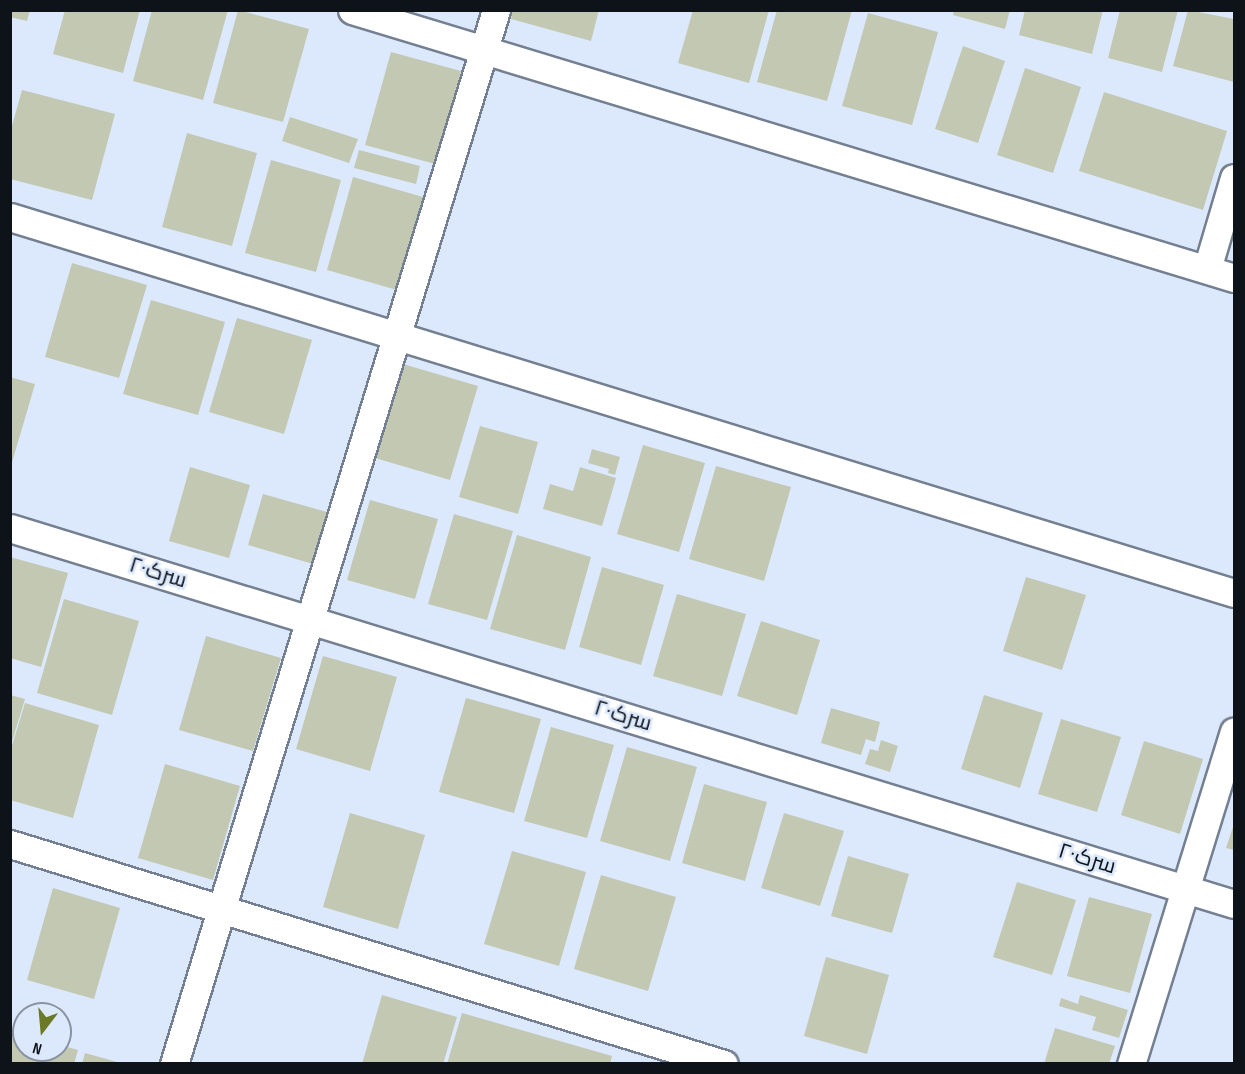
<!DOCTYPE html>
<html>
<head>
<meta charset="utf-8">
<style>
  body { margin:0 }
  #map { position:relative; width:1245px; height:1074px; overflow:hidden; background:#dce9fc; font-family:"Sofia Sans Condensed",Cairo,sans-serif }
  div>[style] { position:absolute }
  .building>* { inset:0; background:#c3c8b3 }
  .roads { filter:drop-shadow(2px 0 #748091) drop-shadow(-2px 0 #748091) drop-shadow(0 2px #748091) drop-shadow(0 -2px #748091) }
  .minor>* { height:27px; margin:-13.5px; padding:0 13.5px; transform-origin:13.5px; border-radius:13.5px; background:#fff }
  span { translate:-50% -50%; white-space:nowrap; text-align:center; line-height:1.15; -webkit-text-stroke:5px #dce9fc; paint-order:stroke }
  .street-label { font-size:22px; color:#0e1319 }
  .frame { position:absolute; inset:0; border:12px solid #0e1319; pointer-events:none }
  .north { position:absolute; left:12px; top:1002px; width:60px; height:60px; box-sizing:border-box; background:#dce9fc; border:2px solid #8a93a1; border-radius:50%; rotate:196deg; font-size:16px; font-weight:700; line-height:24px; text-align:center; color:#0e1319 }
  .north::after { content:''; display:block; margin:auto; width:21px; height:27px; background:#6c7a27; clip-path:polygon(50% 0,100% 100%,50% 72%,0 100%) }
</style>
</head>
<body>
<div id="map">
  <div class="building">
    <div style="clip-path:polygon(10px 10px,30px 10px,27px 21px,10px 17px)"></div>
    <div style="clip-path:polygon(65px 10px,140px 10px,123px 73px,53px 54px)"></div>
    <div style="clip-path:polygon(152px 10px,228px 10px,203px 100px,133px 81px)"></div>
    <div style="clip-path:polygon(238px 10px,309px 29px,283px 122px,213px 103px)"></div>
    <div style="clip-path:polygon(513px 10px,599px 10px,591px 41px,511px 19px)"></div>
    <div style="clip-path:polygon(693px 10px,769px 10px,749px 83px,678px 63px)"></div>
    <div style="clip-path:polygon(777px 10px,852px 10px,827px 101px,757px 82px)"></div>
    <div style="clip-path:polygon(954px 10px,1010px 10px,1005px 29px,953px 15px)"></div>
    <div style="clip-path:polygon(1025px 10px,1103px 10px,1092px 54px,1019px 35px)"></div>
    <div style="clip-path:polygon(1120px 10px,1178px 10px,1162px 72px,1108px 58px)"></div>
    <div style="clip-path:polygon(1188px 10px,1234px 19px,1234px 82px,1173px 66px)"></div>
    <div style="clip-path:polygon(868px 13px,938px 32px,912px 125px,842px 106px)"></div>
    <div style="clip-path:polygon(963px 46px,1005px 61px,978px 143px,935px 129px)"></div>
    <div style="clip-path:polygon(391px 52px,461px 71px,435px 164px,365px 145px)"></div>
    <div style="clip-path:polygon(1025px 68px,1081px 87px,1053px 173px,997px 155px)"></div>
    <div style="clip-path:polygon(22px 90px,115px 114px,92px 200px,10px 179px,10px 133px)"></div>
    <div style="clip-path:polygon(1104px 92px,1227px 131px,1203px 210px,1079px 171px)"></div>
    <div style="clip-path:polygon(290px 117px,358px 139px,349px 163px,282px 141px)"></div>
    <div style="clip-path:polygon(187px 133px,257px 153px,232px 246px,162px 227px)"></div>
    <div style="clip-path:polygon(359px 150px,420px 166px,416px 184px,354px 168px)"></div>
    <div style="clip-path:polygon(271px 160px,341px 180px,316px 272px,245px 253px)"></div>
    <div style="clip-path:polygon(353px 177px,423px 197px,397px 290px,327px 270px)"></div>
    <div style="clip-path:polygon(72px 263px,147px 285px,119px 378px,45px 357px)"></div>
    <div style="clip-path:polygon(151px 300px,225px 322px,198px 415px,123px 394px)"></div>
    <div style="clip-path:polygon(237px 318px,312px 340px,284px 434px,209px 412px)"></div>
    <div style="clip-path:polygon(403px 364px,478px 386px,450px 480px,375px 458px)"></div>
    <div style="clip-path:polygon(10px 377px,35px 384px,11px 466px,10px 466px)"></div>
    <div style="clip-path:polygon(480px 426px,538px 442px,518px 514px,459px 497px)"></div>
    <div style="clip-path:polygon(643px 445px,705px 463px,679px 552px,617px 534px)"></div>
    <div style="clip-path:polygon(592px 449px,620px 457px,615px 475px,608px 473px,609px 469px,588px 463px)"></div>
    <div style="clip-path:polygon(716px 466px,791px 487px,764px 581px,689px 559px)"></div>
    <div style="clip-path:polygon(190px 467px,250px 485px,229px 558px,169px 541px)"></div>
    <div style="clip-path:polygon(580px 467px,616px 478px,602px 526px,543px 509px,550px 484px,573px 491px)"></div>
    <div style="clip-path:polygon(263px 494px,327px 512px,313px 564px,248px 545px)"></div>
    <div style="clip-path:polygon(370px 500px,438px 519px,415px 599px,347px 580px)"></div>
    <div style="clip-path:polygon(454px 514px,513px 531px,487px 620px,428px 604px)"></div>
    <div style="clip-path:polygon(517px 535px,591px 557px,565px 650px,490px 629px)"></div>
    <div style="clip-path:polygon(10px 557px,68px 573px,41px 667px,10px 658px)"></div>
    <div style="clip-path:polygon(602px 567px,664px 585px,641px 665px,579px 647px)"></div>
    <div style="clip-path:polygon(1026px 577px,1086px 595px,1062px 670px,1003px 651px)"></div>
    <div style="clip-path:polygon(677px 594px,746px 614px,722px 696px,653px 676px)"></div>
    <div style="clip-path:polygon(64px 599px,139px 621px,112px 715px,37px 693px)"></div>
    <div style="clip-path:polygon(761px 621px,820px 640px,797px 715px,737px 696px)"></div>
    <div style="clip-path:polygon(206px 636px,281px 658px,253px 751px,179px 730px)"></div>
    <div style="clip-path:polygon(323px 656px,397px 677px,370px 771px,296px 749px)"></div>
    <div style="clip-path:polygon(10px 695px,25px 699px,11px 745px,10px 745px)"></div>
    <div style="clip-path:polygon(984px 695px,1043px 713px,1020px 788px,961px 769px)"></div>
    <div style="clip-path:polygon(466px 698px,541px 719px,514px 813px,439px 792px)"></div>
    <div style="clip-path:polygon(25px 703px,99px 725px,73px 818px,10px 800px,10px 752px)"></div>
    <div style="clip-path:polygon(831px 708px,880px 722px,875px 742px,866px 739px,861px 755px,821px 743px)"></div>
    <div style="clip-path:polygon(1061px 719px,1121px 737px,1097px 812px,1038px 794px)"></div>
    <div style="clip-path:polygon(551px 727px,614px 745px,587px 838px,524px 821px)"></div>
    <div style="clip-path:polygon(881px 740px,898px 746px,890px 772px,865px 764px,870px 749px,878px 751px)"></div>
    <div style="clip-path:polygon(1144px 741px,1203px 759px,1180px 834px,1121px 815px)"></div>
    <div style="clip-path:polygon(627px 747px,697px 767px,670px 861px,600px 841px)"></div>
    <div style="clip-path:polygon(165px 764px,240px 786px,213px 880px,138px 858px)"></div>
    <div style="clip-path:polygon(704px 784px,767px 802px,745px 881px,682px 863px)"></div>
    <div style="clip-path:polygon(350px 813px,425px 835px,398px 929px,323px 907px)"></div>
    <div style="clip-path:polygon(784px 813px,844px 831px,820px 906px,761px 888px)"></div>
    <div style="clip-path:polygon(1234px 824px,1234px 850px,1226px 848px)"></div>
    <div style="clip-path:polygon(512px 851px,586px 872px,559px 966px,484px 944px)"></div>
    <div style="clip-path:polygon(848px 856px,909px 874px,892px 933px,831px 916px)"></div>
    <div style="clip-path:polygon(601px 875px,676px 897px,648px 991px,574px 969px)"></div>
    <div style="clip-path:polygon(1017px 882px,1076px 900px,1052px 975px,993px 957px)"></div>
    <div style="clip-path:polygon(53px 888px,120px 908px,94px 999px,27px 980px)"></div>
    <div style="clip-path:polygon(1089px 897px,1152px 914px,1130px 993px,1067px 976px)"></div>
    <div style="clip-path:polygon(826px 957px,889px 975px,867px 1054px,804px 1036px)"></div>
    <div style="clip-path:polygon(382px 995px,457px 1017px,443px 1064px,362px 1064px)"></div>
    <div style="clip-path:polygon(1080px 995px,1128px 1010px,1119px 1038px,1092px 1030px,1096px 1017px,1059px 1006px,1061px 998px,1078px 1004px)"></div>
    <div style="clip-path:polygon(462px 1013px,612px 1056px,610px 1064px,447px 1064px)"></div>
    <div style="clip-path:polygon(1055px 1028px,1115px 1046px,1109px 1064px,1044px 1064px)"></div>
    <div style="clip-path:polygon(12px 1030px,24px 1034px,24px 1050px,60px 1050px,60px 1045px,78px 1050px,74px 1064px,10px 1064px)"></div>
    <div style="clip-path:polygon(85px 1053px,121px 1063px,121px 1064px,82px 1064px)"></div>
  </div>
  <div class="roads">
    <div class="minor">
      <div style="left:352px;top:10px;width:922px;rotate:16.9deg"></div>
      <div style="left:10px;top:217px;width:1280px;rotate:17.08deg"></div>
      <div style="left:1207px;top:269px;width:95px;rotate:-73.5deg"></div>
      <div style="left:10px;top:528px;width:1280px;rotate:17.08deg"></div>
      <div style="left:10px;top:844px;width:747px;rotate:17.13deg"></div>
      <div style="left:174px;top:1064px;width:1102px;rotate:-73.01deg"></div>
      <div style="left:1131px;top:1064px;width:348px;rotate:-72.8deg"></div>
    </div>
  </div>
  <div class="street-label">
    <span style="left:158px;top:573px;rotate:17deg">سرک۲۰</span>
    <span style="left:623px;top:716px;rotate:17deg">سرک۲۰</span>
    <span style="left:1087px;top:859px;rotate:17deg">سرک۲۰</span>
  </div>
  <div class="frame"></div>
  <div class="north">N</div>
</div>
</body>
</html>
